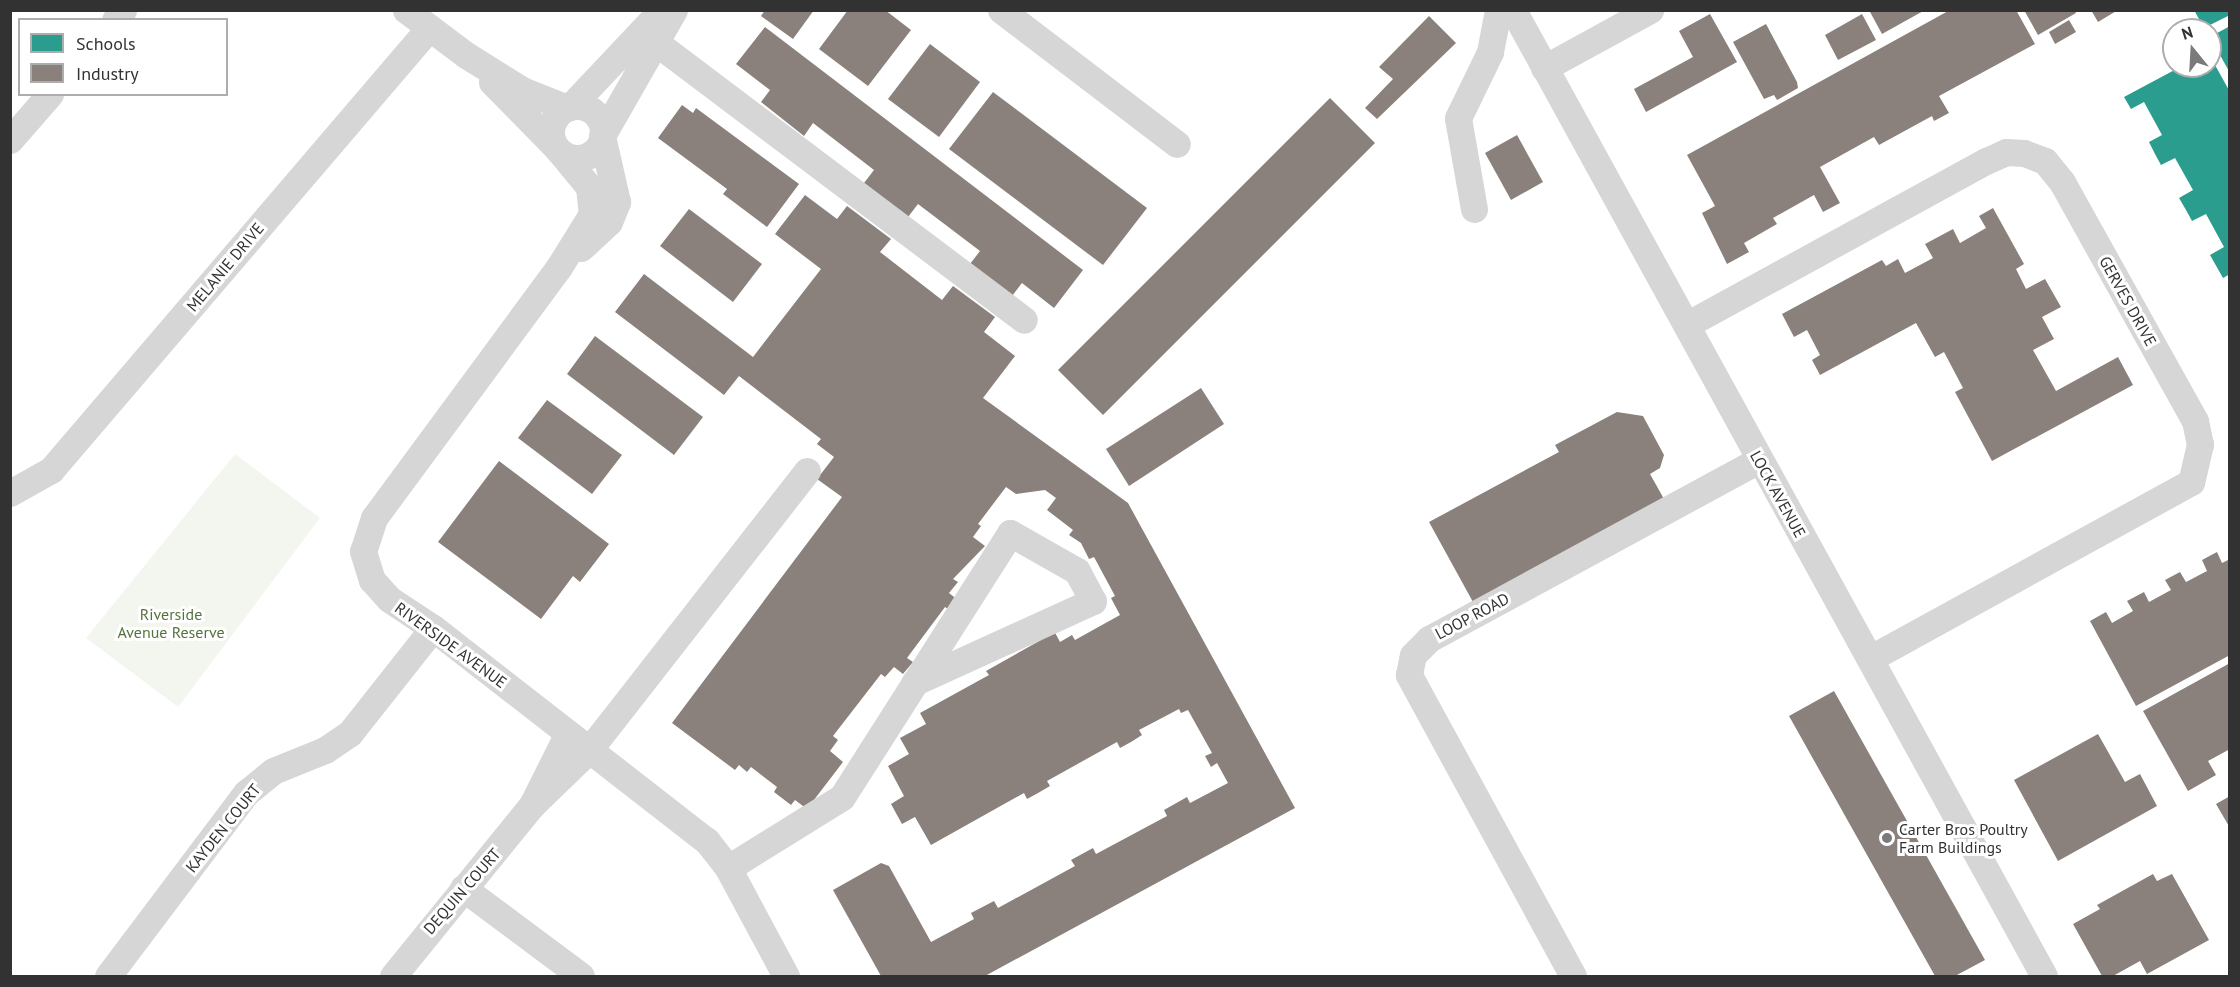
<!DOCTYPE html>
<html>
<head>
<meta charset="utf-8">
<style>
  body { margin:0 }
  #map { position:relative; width:2240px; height:987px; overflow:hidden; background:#fff; font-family:"PT Sans",sans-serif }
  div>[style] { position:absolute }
  .green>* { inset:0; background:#f2f6ee }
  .schools>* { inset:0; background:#2a9d8f }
  .industry>* { inset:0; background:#8a817c }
  .minor>* { height:27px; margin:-13.5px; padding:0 13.5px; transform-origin:13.5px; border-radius:13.5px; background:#d6d6d6 }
  .minor>.ring { margin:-13.5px; padding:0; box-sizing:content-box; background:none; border:27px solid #d6d6d6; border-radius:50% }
  .dots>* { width:16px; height:16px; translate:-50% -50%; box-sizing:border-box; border:3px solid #fff; border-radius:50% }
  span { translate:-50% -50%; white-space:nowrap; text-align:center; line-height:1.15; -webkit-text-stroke:6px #fff; paint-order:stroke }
  .street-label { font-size:16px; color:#323232 }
  .park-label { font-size:16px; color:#55723b }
  .poi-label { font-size:16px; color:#323232 }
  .left { translate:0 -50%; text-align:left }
  .frame { position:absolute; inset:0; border:12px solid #323232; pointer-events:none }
  .legend { position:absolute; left:18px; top:18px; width:210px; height:78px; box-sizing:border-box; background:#fff; border:2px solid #adadad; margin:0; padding:8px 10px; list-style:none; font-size:18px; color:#323232 }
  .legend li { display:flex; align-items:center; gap:12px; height:30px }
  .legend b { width:30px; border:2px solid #adadad }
  .north { position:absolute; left:2162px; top:18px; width:60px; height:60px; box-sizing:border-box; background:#fff; border:2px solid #adadad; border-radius:50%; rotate:342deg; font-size:16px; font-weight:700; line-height:24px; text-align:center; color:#323232 }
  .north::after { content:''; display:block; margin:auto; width:21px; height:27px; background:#7a7a7a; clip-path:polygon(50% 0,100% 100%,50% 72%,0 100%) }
</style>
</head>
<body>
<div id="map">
  <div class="green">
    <div style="clip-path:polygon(235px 454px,320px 518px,178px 707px,86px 638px)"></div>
  </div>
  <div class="schools">
    <div style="clip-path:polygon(2194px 10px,2230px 10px,2230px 15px,2204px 28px)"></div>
    <div style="clip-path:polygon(2230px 26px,2230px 73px,2210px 37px)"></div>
    <div style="clip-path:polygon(2210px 56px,2230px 92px,2230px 274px,2223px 278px,2210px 255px,2224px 247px,2206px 214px,2192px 221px,2186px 210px,2179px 198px,2193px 190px,2175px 158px,2161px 165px,2155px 154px,2149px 142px,2162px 135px,2144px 102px,2131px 109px,2124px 97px,2182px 66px,2210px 66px)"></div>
  </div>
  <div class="industry">
    <div style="clip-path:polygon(765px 10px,814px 10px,793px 39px,761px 16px)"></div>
    <div style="clip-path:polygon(848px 10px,885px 10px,911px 30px,868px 86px,819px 49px)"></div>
    <div style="clip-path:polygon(1869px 10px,1925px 10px,1882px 34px)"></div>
    <div style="clip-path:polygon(1950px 10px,2016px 10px,2035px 44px,1939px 96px,1949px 113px,1934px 121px,1932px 116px,1879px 145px,1874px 137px,1820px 167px,1840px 203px,1823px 212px,1814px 195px,1773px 218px,1777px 224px,1744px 243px,1749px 252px,1727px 264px,1702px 213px,1715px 206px,1687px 155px)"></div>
    <div style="clip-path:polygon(2024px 10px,2075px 10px,2076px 13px,2038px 35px)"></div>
    <div style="clip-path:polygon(2091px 10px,2118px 10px,2098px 22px)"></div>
    <div style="clip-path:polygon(1710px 14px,1737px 62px,1646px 112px,1634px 89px,1693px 57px,1679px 31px)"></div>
    <div style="clip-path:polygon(1862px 14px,1876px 40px,1838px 60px,1825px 35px)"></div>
    <div style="clip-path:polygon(1429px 16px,1456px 43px,1377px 119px,1365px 108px,1393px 79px,1379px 67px)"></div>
    <div style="clip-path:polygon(2069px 20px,2076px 32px,2055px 44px,2049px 32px)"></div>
    <div style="clip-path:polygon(1766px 24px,1797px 82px,1798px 88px,1777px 100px,1774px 95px,1764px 99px,1733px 42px)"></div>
    <div style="clip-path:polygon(765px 27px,1083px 270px,1054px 308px,1022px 283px,1012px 296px,970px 264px,980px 251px,918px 204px,908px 217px,864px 183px,874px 170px,813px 123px,804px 136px,761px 102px,770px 90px,736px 64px)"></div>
    <div style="clip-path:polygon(930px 44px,980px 82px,939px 137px,888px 99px)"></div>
    <div style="clip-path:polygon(993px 92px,1147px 208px,1103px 265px,949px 149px)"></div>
    <div style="clip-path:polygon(1330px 98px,1375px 143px,1103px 415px,1058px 370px)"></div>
    <div style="clip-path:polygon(682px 105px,693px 113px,696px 108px,799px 184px,767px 227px,723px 194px,727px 189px,658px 138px)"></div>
    <div style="clip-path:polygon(1517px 135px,1543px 182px,1511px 200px,1485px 153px)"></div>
    <div style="clip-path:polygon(805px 195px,837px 219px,847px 206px,891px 239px,880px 252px,942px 300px,953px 286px,995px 317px,984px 332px,1015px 356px,983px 398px,1128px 503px,1295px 808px,985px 976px,881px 976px,833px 890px,881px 863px,889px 866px,931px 942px,974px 919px,971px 913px,994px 901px,998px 908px,1075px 866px,1071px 860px,1093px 848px,1096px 854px,1167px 816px,1164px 810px,1187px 797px,1190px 803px,1228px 783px,1217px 763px,1211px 767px,1205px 756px,1212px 753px,1188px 710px,1181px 713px,1179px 709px,1139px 730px,1142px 735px,1131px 742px,1120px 748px,1117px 742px,1047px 781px,1050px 786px,1038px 793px,1027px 799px,1024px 793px,931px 845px,915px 817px,902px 824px,891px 804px,904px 796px,888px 766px,909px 754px,900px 738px,926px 724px,920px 713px,989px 675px,986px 671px,1041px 640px,1039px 635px,1052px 627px,1060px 642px,1072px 635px,1075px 640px,1120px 615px,1111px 598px,1115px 596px,1094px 557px,1089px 559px,1081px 543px,1069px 535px,1073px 530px,1047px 510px,1056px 498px,1045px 490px,1016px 494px,1006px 487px,978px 524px,981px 526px,973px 537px,985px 546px,953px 579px,958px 582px,949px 593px,959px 601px,951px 611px,945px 607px,907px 658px,913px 662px,903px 674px,894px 667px,885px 677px,881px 674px,833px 736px,838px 740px,830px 751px,843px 762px,807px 809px,795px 800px,791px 805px,774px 792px,777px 787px,751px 767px,747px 772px,739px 765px,735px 770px,672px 723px,842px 497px,817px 479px,834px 457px,817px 444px,821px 439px,739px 376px,724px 395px,615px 312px,644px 274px,753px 357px,821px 269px,775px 234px)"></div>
    <div style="clip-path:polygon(1993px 208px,2024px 264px,2016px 269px,2026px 289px,2045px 279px,2061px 307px,2042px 317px,2054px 339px,2033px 350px,2056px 391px,2118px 357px,2133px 385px,1992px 461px,1955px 392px,1963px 388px,1944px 352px,1935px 357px,1916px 323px,1820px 375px,1812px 360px,1820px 355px,1807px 330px,1794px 337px,1782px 314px,1882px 260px,1886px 266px,1898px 259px,1905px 273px,1933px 258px,1925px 244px,1953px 229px,1960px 243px,1986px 228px,1979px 216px)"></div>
    <div style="clip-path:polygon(689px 209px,762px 264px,733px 302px,660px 246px)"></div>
    <div style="clip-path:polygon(595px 336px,703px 417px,674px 455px,567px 374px)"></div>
    <div style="clip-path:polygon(1201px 388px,1224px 424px,1129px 486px,1106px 449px)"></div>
    <div style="clip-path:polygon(547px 400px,622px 455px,592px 494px,518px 438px)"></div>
    <div style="clip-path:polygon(1617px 412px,1643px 416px,1664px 455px,1660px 468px,1650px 474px,1664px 499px,1473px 602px,1429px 522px,1559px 452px,1555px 445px)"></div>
    <div style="clip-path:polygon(499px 461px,609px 544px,580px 582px,573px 576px,541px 619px,438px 542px)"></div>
    <div style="clip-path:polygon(2217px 552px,2222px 563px,2230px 559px,2230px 655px,2136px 706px,2090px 621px,2106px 612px,2112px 623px,2133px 611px,2127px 601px,2144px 592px,2149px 602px,2171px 590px,2165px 580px,2180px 572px,2186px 582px,2207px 571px,2202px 560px)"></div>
    <div style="clip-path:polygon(2230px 663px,2230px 749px,2208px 761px,2216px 775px,2188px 791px,2143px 711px)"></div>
    <div style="clip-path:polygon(1834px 691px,1985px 960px,1955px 976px,1935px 976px,1789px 716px)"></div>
    <div style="clip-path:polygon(2098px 734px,2125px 782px,2140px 774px,2157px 806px,2058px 861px,2014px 780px)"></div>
    <div style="clip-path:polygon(2230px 796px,2230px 828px,2216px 804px)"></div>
    <div style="clip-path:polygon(2153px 874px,2157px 881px,2172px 874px,2209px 940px,2147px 974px,2140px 961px,2113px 976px,2102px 976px,2073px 924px,2100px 909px,2097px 905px)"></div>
  </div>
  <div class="minor">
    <div style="left:406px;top:10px;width:75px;rotate:36.9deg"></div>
    <div style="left:466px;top:55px;width:66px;rotate:32deg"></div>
    <div style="left:522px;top:90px;width:48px;rotate:21.8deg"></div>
    <div style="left:1001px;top:10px;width:221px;rotate:37.3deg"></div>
    <div style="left:1513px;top:10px;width:1102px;rotate:61.2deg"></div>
    <div style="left:115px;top:20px;width:13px;rotate:-51deg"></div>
    <div style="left:642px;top:32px;width:478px;rotate:37deg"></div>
    <div style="left:1544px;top:68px;width:121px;rotate:-28.7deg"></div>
    <div style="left:492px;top:82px;width:88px;rotate:45.5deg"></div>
    <div class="ring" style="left:551px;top:106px;width:25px;height:25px"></div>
    <div style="left:570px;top:107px;width:122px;rotate:-46.7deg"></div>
    <div style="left:603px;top:134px;width:143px;rotate:-60.2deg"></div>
    <div style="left:10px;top:140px;width:61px;rotate:-49deg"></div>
    <div style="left:561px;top:153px;width:44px;rotate:50.5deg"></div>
    <div style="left:589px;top:187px;width:27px;rotate:84deg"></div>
    <div style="left:592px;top:214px;width:62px;rotate:121.9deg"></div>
    <div style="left:559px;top:267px;width:312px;rotate:126.4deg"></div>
    <div style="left:374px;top:518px;width:35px;rotate:108deg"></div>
    <div style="left:363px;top:551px;width:30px;rotate:73deg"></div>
    <div style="left:372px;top:580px;width:25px;rotate:48deg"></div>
    <div style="left:389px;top:599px;width:53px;rotate:33.4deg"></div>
    <div style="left:433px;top:628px;width:347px;rotate:37.9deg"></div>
    <div style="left:707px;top:841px;width:34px;rotate:52deg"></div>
    <div style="left:728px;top:868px;width:123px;rotate:61.8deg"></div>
    <div style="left:1474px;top:209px;width:92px;rotate:-100deg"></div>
    <div style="left:1458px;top:118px;width:73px;rotate:-64.1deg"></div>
    <div style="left:1490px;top:52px;width:43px;rotate:-79.2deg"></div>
    <div style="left:581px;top:248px;width:38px;rotate:-43deg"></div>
    <div style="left:609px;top:222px;width:22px;rotate:-68deg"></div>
    <div style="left:617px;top:202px;width:68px;rotate:-102.8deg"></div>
    <div style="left:1688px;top:324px;width:340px;rotate:-28.7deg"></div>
    <div style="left:1986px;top:161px;width:22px;rotate:-24deg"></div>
    <div style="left:2006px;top:152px;width:18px;rotate:3deg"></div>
    <div style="left:2024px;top:153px;width:22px;rotate:21deg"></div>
    <div style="left:2045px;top:161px;width:27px;rotate:51deg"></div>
    <div style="left:2062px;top:182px;width:274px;rotate:60.9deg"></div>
    <div style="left:2195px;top:421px;width:24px;rotate:78deg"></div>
    <div style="left:2200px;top:444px;width:39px;rotate:103deg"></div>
    <div style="left:2191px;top:482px;width:365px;rotate:151.2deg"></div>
    <div style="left:10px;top:493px;width:47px;rotate:-29.3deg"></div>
    <div style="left:51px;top:470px;width:582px;rotate:-49.46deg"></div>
    <div style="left:532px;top:805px;width:79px;rotate:-44deg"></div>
    <div style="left:589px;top:750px;width:354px;rotate:-52deg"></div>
    <div style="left:728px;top:868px;width:134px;rotate:-31.9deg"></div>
    <div style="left:842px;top:797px;width:313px;rotate:-57.5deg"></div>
    <div style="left:1010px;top:533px;width:77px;rotate:29.6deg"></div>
    <div style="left:1077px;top:571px;width:34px;rotate:62deg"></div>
    <div style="left:1093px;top:601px;width:196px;rotate:155.5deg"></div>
    <div style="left:463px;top:888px;width:147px;rotate:36.7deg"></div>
    <div style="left:108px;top:976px;width:229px;rotate:-53deg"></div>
    <div style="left:246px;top:793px;width:35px;rotate:-39deg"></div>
    <div style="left:273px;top:771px;width:56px;rotate:-22deg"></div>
    <div style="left:325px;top:750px;width:30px;rotate:-34deg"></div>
    <div style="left:350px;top:733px;width:134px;rotate:-51.7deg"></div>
    <div style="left:393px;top:976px;width:220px;rotate:-50.9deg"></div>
    <div style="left:532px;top:805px;width:80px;rotate:-63.4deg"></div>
    <div style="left:1573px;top:976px;width:343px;rotate:-118.6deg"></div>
    <div style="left:1409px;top:675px;width:20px;rotate:-79deg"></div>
    <div style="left:1413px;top:655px;width:23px;rotate:-45deg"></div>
    <div style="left:1429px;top:639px;width:375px;rotate:-28.5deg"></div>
  </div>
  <div class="dots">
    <div style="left:1887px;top:838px;background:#7a7a7a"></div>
  </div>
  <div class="street-label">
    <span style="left:225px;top:267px;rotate:-50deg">MELANIE DRIVE</span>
    <span style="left:2128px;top:301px;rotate:61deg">GERVES DRIVE</span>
    <span style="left:1778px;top:494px;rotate:61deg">LOCK AVENUE</span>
    <span style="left:1472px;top:616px;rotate:-28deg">LOOP ROAD</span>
    <span style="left:451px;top:645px;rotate:36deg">RIVERSIDE AVENUE</span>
    <span style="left:223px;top:828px;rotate:-51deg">KAYDEN COURT</span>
    <span style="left:462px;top:891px;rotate:-49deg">DEQUIN COURT</span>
  </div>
  <div class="park-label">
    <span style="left:171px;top:623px">Riverside<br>Avenue Reserve</span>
  </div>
  <div class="poi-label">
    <span class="left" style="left:1899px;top:838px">Carter Bros Poultry<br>Farm Buildings</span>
  </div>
  <div class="frame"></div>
  <ul class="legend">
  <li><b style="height:16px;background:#2a9d8f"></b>Schools</li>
  <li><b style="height:16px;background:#8a817c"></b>Industry</li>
  </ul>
  <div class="north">N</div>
</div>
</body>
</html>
